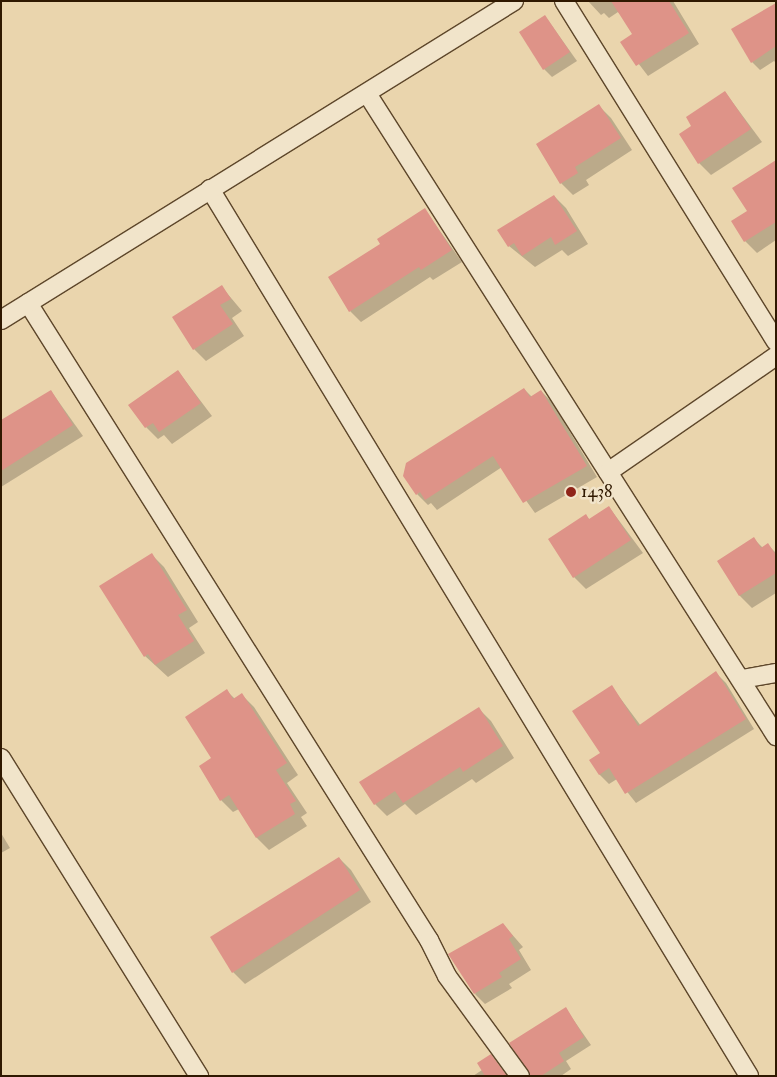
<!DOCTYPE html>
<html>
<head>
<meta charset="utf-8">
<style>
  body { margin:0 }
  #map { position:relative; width:777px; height:1077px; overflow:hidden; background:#ead5ad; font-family:"IM FELL Double Pica",serif }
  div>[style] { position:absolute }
  .shadow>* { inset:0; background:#0003 }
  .building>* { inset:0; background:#de9388 }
  .roads { filter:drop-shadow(1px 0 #5e472b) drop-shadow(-1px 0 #5e472b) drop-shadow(0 1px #5e472b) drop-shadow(0 -1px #5e472b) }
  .minor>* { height:18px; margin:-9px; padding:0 9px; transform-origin:9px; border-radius:9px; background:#f1e4ca }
  .dots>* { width:14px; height:14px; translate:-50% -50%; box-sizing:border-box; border:2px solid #f1e4ca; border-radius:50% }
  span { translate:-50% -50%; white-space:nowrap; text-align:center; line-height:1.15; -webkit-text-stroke:5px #f1e4ca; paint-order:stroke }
  .poi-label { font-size:18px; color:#2f1800 }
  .left { translate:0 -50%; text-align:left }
  .frame { position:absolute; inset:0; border:2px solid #2f1800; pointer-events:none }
</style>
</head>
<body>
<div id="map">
  <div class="shadow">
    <div style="clip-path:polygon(588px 1px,673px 1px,699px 44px,648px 76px,622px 42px,634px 35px,623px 17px,618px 12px,609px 18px,604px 13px,601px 15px)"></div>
    <div style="clip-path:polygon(776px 4px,776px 63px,774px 61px,760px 70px,752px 62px)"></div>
    <div style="clip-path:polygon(545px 16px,577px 61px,552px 77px,544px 69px)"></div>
    <div style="clip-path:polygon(725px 92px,762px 142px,711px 175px,699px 163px,693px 126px)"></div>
    <div style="clip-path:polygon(599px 106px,611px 118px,632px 150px,586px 180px,589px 185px,573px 195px,561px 183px)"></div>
    <div style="clip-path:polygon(776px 169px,776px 240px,757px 253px,745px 241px,749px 211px)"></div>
    <div style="clip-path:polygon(554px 196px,566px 208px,588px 244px,568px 256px,562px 250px,535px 267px,509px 246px)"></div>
    <div style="clip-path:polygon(425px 210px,462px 262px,433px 280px,430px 277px,361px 322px,350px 311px)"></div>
    <div style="clip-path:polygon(221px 286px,242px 311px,232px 318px,244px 336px,206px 361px,194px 349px)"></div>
    <div style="clip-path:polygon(178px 371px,212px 416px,172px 444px,164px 435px,158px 439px,146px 427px)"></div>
    <div style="clip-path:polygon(524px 389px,532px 397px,541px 391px,552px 402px,597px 477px,535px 513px,502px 467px,437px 510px,431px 503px,428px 505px,417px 494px)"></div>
    <div style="clip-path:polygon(51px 391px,83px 436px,1px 487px,1px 423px)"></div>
    <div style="clip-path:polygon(609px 507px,643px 553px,586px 589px,574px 577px,586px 516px,590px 520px)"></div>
    <div style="clip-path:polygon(754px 539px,763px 548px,768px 545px,776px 553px,776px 593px,752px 608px,740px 596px,718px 561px)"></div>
    <div style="clip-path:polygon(152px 555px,164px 567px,198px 622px,189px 628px,205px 653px,168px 677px,145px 656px)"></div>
    <div style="clip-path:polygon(716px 673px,726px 683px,754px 729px,636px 803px,617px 779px,609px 784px,599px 774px,612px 687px,641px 726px)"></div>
    <div style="clip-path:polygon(227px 691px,235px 699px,242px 695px,254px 707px,298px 775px,287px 783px,307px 813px,301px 817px,307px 826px,269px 850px,257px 838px,239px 809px,233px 812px,221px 800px,213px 758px)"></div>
    <div style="clip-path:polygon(479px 709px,491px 721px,514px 758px,476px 783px,472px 779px,416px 815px,405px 804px,387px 816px,375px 804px)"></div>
    <div style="clip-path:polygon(1px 833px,10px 848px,1px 853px)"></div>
    <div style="clip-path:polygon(339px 858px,351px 870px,371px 902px,245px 984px,233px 972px)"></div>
    <div style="clip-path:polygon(503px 924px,523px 947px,519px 950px,531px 970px,509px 984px,512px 988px,485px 1004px,475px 994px)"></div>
    <div style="clip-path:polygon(566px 1009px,591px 1045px,566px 1061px,571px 1069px,561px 1076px,532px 1076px)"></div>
    <div style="clip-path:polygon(490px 1055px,507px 1076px,473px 1076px,482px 1070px)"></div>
  </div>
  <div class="building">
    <div style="clip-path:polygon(611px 1px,669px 1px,689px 33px,636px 66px,620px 42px,632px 34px)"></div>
    <div style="clip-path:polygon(776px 3px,776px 46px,751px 63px,731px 29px)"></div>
    <div style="clip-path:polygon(545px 15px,570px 52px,543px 70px,519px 32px)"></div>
    <div style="clip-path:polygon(725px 91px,751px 129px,698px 164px,679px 134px,691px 126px,686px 117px)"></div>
    <div style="clip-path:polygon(599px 104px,621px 138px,575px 167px,578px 173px,560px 184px,536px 144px)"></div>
    <div style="clip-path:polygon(776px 160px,776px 222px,744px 242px,731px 221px,747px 211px,732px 188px)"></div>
    <div style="clip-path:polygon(554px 195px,577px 231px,555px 245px,551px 237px,522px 256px,514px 243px,508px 247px,497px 230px)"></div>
    <div style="clip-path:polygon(425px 208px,452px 250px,421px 270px,419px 267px,349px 312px,328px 277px,380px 244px,377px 239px)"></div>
    <div style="clip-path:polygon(222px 285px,231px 299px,220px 305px,233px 324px,193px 350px,172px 317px)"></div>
    <div style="clip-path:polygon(178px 370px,201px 403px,159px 432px,153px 423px,145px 428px,128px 405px)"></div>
    <div style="clip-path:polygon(524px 388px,530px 397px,541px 390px,587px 466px,523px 503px,493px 456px,425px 500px,420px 492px,416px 495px,403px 476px,406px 463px)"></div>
    <div style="clip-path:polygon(51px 390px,73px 425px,1px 471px,1px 420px)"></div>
    <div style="clip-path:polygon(609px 506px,631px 540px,573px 578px,548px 539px,586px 514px,589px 519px)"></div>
    <div style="clip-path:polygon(754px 537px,761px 548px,768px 543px,776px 555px,776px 573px,739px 596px,717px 561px)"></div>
    <div style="clip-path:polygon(152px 553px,187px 610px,178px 615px,194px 641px,155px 665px,148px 654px,144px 657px,99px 586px)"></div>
    <div style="clip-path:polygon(716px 671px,746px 719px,625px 794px,609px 768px,599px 775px,589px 760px,600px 753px,572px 711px,612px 685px,638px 726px)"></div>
    <div style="clip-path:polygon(227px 689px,233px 699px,242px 693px,287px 763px,276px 770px,296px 801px,290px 804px,295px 814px,256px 838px,229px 795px,220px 801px,199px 766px,211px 758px,185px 717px)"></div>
    <div style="clip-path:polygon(479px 707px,503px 746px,463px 772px,460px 767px,403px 803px,395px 791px,374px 805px,359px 782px)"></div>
    <div style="clip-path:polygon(339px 857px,360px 890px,232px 973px,210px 937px)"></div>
    <div style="clip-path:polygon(503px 923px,513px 936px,509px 939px,521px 959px,499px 973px,502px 977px,474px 994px,448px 954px)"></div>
    <div style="clip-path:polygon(566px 1007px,584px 1037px,559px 1053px,564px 1061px,541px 1076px,530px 1076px,509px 1043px)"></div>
    <div style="clip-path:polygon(491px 1054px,507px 1076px,485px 1076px,477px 1063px)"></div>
  </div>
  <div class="roads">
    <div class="minor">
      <div style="left:564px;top:1px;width:401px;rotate:58.1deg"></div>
      <div style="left:368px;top:95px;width:760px;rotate:57.52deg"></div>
      <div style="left:210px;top:189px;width:1038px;rotate:58.71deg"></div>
      <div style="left:28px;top:303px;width:753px;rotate:57.81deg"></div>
      <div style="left:429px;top:940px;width:40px;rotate:63.4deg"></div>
      <div style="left:447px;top:976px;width:124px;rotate:53.9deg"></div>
      <div style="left:1px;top:320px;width:604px;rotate:-31.87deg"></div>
      <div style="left:608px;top:472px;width:204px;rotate:-34.6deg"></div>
      <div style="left:742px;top:679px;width:35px;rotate:-10deg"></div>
      <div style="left:1px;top:758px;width:375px;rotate:58.1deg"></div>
    </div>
  </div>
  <div class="dots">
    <div style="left:571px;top:492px;background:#8f2418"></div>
  </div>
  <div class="poi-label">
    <span class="left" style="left:581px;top:492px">1438</span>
  </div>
  <div class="frame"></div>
</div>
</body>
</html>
